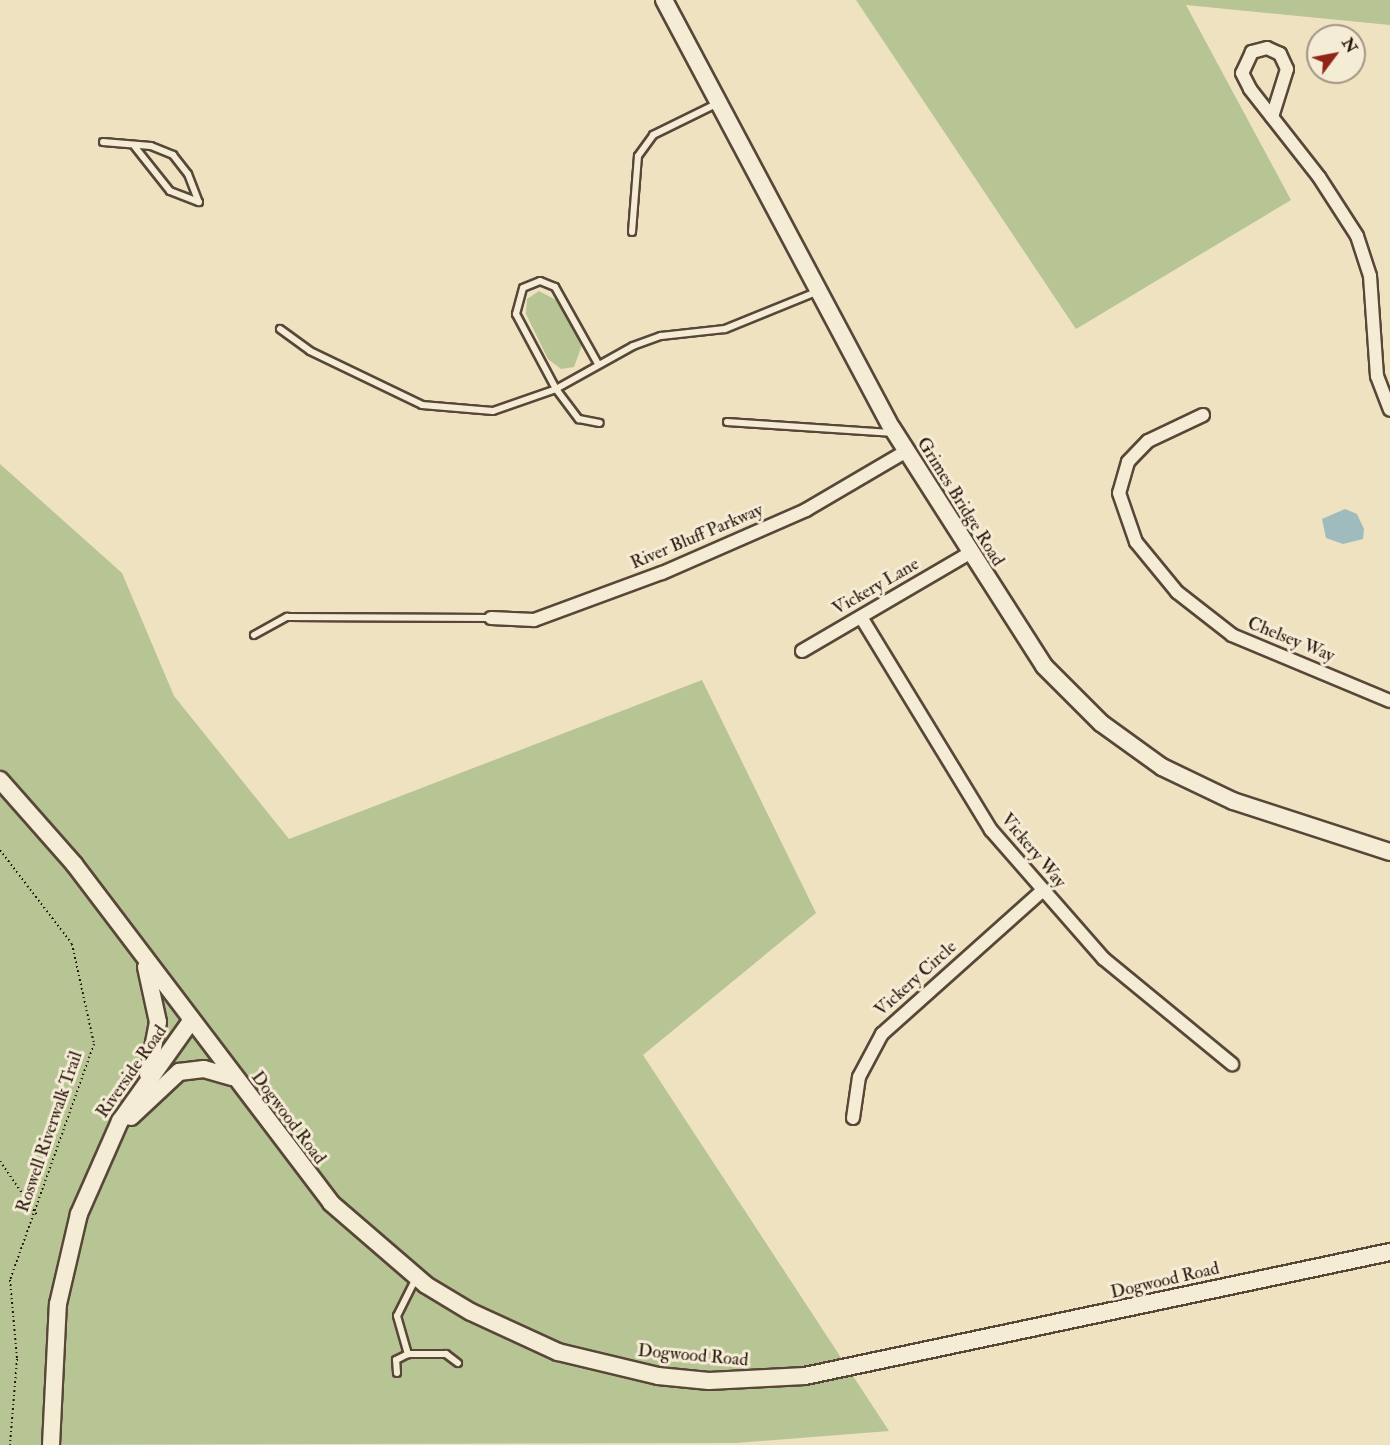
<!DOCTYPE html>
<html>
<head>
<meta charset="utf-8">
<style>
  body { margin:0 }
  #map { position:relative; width:1390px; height:1445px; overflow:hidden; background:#efe2c0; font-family:"IM FELL Double Pica",serif }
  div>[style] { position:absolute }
  .green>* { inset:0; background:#b7c494 }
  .water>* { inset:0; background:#9fbbbd }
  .path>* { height:2px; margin-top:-1px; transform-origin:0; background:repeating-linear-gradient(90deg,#26130a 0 1.5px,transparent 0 4.5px) }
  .roads { filter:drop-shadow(2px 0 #584738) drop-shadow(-2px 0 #584738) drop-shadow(0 2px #584738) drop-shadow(0 -2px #584738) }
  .lane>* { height:6px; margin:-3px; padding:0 3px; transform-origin:3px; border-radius:3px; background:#f5ecd6 }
  .street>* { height:12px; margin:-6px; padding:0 6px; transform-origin:6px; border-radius:6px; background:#f5ecd6 }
  .secondary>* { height:16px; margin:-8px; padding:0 8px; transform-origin:8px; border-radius:8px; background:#f5ecd6 }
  span { translate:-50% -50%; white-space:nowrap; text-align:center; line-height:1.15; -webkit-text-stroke:6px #f5ecd6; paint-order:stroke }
  .street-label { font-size:18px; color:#26130a }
  .north { position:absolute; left:1306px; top:24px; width:60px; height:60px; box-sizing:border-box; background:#f5ecd6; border:2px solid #a29584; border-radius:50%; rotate:58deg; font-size:16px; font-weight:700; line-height:24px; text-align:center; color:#26130a }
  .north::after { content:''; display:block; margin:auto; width:21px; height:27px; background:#8f2418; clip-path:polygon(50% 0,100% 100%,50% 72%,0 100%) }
</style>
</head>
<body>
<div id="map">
  <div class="green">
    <div style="clip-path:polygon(856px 0,1390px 0,1390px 25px,1186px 5px,1291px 200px,1076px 329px)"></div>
    <div style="clip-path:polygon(539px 291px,558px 301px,582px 345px,574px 367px,561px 369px,548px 359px,526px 314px,527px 299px)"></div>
    <div style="clip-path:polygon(0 464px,122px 573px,174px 696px,289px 839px,702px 680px,816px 913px,643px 1055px,889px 1431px,735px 1443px,0 1445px)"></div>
  </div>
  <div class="water">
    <div style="clip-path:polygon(1345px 509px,1357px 514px,1364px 529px,1363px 539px,1343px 544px,1326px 538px,1322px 519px)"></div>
  </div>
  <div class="path">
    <div style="left:0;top:850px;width:118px;rotate:52.5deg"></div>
    <div style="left:72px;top:944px;width:102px;rotate:77.6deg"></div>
    <div style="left:94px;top:1044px;width:251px;rotate:109.6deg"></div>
    <div style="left:10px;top:1280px;width:79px;rotate:84.9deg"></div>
    <div style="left:17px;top:1359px;width:86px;rotate:94.7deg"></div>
    <div style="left:0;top:1161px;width:65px;rotate:55.6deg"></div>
  </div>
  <div class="roads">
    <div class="lane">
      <div style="left:103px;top:142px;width:48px;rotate:4.8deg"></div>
      <div style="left:151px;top:146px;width:24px;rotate:22deg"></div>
      <div style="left:173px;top:155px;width:24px;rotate:52deg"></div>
      <div style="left:188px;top:174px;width:30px;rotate:69deg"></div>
      <div style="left:135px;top:147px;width:56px;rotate:51.5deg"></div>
      <div style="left:170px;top:191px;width:31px;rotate:21deg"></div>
      <div style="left:632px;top:232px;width:76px;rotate:-85.5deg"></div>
      <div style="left:638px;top:156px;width:26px;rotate:-54deg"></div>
      <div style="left:653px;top:135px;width:72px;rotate:-26.2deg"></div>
      <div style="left:280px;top:329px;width:37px;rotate:36deg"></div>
      <div style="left:310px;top:351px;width:124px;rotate:25.7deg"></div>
      <div style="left:422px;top:405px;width:71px;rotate:4.8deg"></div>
      <div style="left:493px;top:411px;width:67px;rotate:-19.2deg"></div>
      <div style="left:556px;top:389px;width:88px;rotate:-29.2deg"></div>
      <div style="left:633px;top:346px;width:30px;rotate:-20deg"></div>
      <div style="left:661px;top:336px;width:64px;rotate:-6.2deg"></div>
      <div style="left:725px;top:329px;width:98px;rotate:-22.1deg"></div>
      <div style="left:597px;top:362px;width:86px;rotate:-119.2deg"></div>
      <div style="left:555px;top:287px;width:16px;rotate:-158deg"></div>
      <div style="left:540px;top:281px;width:18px;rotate:158deg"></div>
      <div style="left:523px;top:288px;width:27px;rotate:105deg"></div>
      <div style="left:516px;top:314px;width:85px;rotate:61.9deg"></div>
      <div style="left:556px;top:389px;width:38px;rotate:53deg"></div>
      <div style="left:579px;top:419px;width:21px;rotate:11deg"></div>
      <div style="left:727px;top:422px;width:164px;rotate:3.8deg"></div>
      <div style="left:254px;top:635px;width:38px;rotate:-29deg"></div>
      <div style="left:287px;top:617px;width:204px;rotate:0.3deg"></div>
      <div style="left:416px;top:1278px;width:42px;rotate:116.6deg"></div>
      <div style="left:397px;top:1316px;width:40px;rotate:74deg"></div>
      <div style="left:408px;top:1354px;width:38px"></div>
      <div style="left:446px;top:1354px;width:15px;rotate:37deg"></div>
      <div style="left:397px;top:1373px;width:13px;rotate:-94deg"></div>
      <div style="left:396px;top:1360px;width:13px;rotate:-27deg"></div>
    </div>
    <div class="street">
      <div style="left:1272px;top:117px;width:50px;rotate:-72.6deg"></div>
      <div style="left:1287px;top:69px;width:17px;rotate:-115deg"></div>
      <div style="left:1280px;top:54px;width:14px;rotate:-155deg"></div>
      <div style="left:1267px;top:48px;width:16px;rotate:165deg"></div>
      <div style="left:1252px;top:52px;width:23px;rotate:115deg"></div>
      <div style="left:1242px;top:73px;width:18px;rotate:63deg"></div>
      <div style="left:1250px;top:89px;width:112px;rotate:51.9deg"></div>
      <div style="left:1319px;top:177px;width:70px;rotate:57.2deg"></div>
      <div style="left:1357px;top:236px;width:42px;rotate:72deg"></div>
      <div style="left:1370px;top:276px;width:100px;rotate:86deg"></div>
      <div style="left:1377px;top:376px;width:36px;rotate:69deg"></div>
      <div style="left:1203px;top:415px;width:61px;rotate:154.7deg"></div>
      <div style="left:1148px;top:441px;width:29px;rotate:134deg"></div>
      <div style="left:1128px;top:462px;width:32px;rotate:106deg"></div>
      <div style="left:1119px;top:493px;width:52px;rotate:70.9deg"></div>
      <div style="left:1136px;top:542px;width:65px;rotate:50.6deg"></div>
      <div style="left:1177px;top:592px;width:70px;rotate:38deg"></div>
      <div style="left:1232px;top:635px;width:171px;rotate:22.7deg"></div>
      <div style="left:861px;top:617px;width:250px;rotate:58.6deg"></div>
      <div style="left:991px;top:830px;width:171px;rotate:48.8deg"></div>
      <div style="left:1104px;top:959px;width:166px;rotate:39.4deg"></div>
      <div style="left:491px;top:618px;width:43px;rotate:2.7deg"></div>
      <div style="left:534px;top:620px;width:136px;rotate:-20.2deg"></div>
      <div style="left:662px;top:573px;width:157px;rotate:-23.6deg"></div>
      <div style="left:806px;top:510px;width:115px;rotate:-30.4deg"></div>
      <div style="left:802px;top:651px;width:192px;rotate:-30.3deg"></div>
      <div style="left:853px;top:1118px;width:41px;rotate:-81.7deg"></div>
      <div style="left:859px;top:1077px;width:49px;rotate:-61.9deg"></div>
      <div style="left:882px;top:1034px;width:215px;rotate:-41.8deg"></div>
    </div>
    <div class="secondary">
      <div style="left:664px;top:0;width:485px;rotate:62deg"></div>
      <div style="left:892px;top:428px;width:282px;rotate:57.4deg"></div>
      <div style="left:1044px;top:666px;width:81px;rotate:45deg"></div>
      <div style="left:1101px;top:723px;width:75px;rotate:35.8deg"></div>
      <div style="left:1162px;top:767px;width:79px;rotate:25.6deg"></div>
      <div style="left:1233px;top:801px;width:165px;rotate:18deg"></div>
      <div style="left:0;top:780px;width:112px;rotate:48.6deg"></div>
      <div style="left:74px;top:864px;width:425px;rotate:52.8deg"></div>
      <div style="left:331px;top:1203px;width:125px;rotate:40.8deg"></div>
      <div style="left:426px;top:1285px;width:52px;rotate:31deg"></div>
      <div style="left:471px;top:1312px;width:96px;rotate:24.7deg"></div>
      <div style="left:558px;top:1352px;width:103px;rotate:13.5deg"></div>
      <div style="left:658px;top:1376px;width:51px;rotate:5.6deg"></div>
      <div style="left:709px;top:1381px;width:96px;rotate:-3deg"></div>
      <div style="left:805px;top:1376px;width:598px;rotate:-11.97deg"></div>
      <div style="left:146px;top:967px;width:56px;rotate:77.7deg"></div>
      <div style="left:158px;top:1022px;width:53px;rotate:100.9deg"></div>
      <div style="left:131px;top:1117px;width:66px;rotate:-43.2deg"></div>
      <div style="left:179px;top:1072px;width:25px;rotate:-7deg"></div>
      <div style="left:204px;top:1069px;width:29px;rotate:16deg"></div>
      <div style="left:51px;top:1445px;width:141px;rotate:-87.2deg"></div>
      <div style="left:58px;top:1304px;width:92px;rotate:-76.9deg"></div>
      <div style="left:79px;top:1214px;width:102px;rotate:-66.2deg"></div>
      <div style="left:120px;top:1121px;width:123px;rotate:-54.6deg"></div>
    </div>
  </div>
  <div class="street-label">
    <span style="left:960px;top:502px;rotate:58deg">Grimes Bridge Road</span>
    <span style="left:697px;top:537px;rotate:-23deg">River Bluff Parkway</span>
    <span style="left:876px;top:587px;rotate:-30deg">Vickery Lane</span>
    <span style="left:1291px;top:640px;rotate:22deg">Chelsey Way</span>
    <span style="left:1033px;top:851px;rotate:50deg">Vickery Way</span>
    <span style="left:916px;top:979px;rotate:-42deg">Vickery Circle</span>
    <span style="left:132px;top:1072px;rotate:-55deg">Riverside Road</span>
    <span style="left:288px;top:1118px;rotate:53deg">Dogwood Road</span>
    <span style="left:50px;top:1132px;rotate:-71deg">Roswell Riverwalk Trail</span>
    <span style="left:1165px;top:1281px;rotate:-13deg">Dogwood Road</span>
    <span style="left:693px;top:1356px;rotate:5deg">Dogwood Road</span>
  </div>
  <div class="north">N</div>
</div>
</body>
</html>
